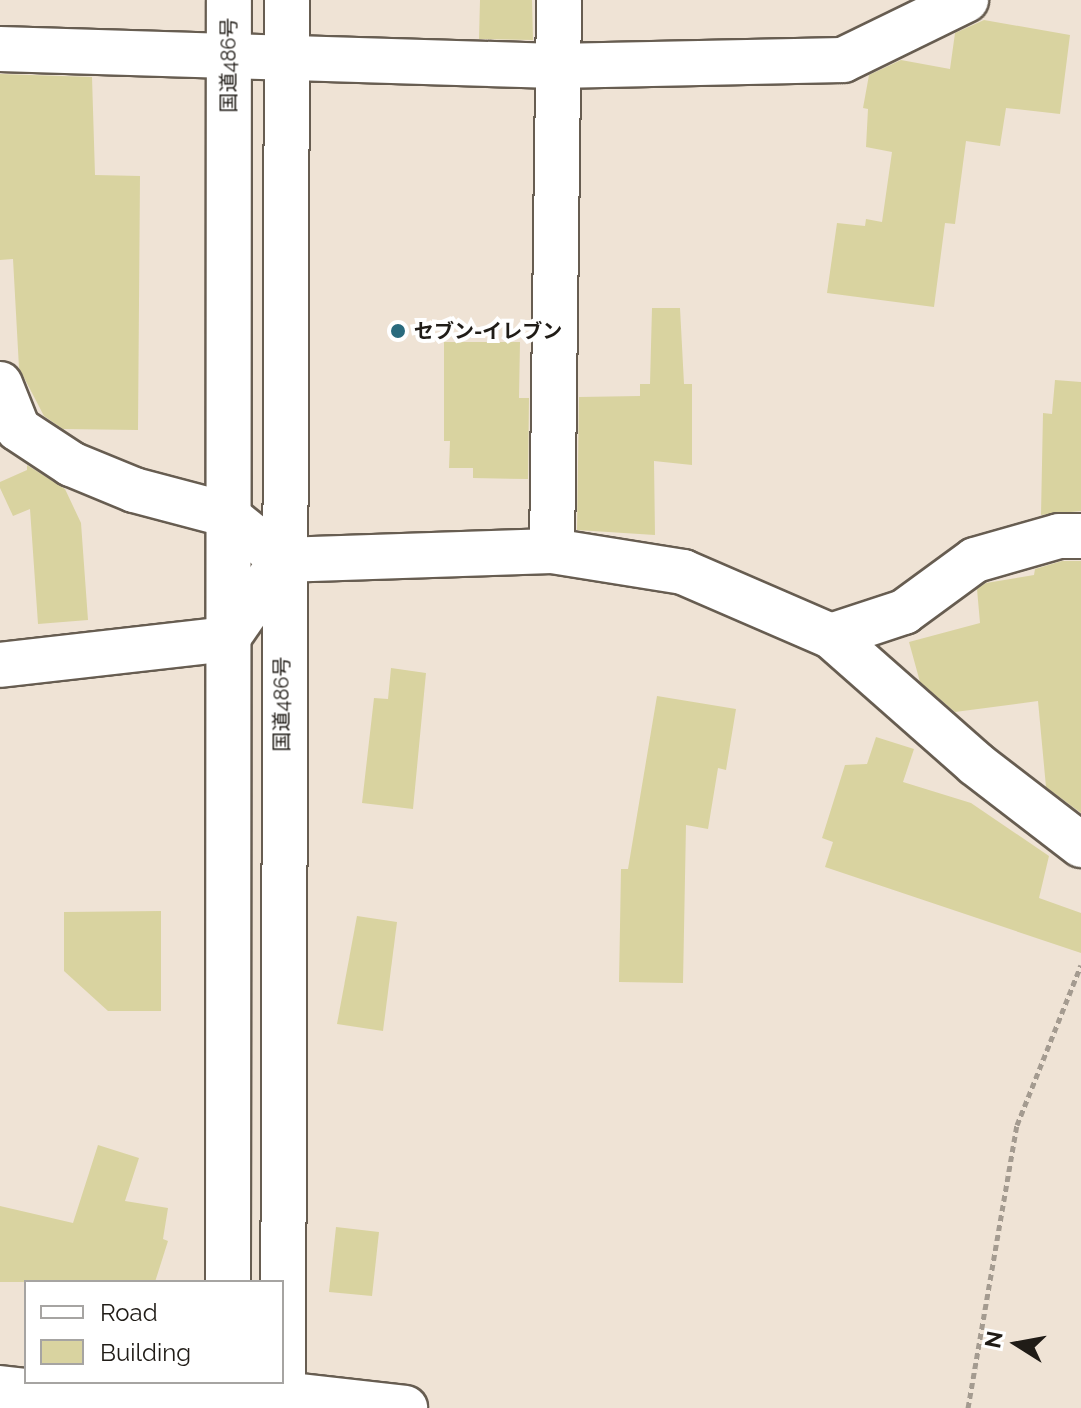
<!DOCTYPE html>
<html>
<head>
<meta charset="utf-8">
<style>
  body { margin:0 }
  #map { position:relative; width:1081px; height:1408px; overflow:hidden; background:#efe3d5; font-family:Raleway,"Noto Sans JP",sans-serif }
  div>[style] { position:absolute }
  .building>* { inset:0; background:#d9d3a0 }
  .path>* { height:5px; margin-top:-2.5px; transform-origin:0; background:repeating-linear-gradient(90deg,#a49b90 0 6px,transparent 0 10px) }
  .roads { filter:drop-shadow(2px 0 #675d51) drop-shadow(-2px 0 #675d51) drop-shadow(0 2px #675d51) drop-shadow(0 -2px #675d51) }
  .minor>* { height:44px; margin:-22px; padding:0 22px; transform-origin:22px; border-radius:22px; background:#fff }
  .trunk>* { height:44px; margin:-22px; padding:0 22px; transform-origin:22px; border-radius:22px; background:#fff }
  .dots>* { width:22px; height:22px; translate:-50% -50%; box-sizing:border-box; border:4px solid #fff; border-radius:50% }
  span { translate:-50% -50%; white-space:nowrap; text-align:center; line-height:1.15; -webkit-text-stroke:8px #fff; paint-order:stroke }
  .street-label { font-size:20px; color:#201c17 }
  .poi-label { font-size:20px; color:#201c17; font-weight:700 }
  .left { translate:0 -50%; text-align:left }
  .legend { position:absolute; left:24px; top:1280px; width:260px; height:104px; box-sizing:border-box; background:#fff; border:2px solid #a6a4a2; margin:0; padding:10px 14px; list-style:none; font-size:24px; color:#201c17 }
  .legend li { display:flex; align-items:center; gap:16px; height:40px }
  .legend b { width:40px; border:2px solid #a6a4a2 }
  .north { position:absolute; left:977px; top:1304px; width:80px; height:80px; -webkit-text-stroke:6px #fff; paint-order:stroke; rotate:281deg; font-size:22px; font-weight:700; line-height:32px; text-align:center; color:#201c17 }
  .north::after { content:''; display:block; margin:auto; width:28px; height:36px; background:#201c17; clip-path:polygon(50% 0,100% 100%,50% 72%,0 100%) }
</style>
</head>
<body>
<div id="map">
  <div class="building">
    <div style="clip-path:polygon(480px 0,532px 0,533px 40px,479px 39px)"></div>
    <div style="clip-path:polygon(984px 20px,1070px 35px,1060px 114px,1006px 108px,1000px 146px,966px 141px,955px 224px,945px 223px,934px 307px,827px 293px,837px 223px,865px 226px,866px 219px,882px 222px,892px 152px,866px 147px,868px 109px,863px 108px,869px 75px,901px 60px,950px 69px,955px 33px)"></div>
    <div style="clip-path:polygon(0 74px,92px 77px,95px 175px,140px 176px,138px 430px,63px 429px,44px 416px,19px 368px,13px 259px,0 260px)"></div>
    <div style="clip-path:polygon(652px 308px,680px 308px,684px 384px,692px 384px,692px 465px,654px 461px,655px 535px,577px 530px,579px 397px,640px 396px,640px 384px,650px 384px)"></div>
    <div style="clip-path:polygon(444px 342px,520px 342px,519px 398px,529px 398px,528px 479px,473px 478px,473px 468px,449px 468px,450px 441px,444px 441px)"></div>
    <div style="clip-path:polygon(1055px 380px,1081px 382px,1081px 511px,1041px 515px,1043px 413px,1052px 414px)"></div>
    <div style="clip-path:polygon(27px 465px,65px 489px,81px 523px,88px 620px,38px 624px,30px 509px,13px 516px,0 488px,0 482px,27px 470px)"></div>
    <div style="clip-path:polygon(1062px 561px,1081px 561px,1081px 813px,1046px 787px,1038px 701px,955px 712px,920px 682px,909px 642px,980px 623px,977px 589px,986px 583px,1034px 575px,1035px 569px)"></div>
    <div style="clip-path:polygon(391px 668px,426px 673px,413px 809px,362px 803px,374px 698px,388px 699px)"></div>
    <div style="clip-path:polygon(657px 696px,736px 709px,726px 770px,718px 768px,708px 829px,686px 825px,683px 983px,619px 982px,621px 869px,628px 869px)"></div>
    <div style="clip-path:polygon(876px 737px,914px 749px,903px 782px,971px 803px,1049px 856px,1039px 898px,1081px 913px,1081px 953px,825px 867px,833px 842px,822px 838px,845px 765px,867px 764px)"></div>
    <div style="clip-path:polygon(161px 911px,161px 1011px,108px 1011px,64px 971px,64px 912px)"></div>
    <div style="clip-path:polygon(357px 916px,397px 922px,383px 1031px,337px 1024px)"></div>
    <div style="clip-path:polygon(98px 1145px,139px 1158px,125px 1201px,168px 1208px,163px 1239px,168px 1241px,155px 1282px,0 1282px,0 1206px,73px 1223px)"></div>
    <div style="clip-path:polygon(336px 1227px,379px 1232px,372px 1296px,329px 1292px)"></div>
  </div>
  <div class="path">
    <div style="left:968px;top:1408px;width:287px;rotate:-80.2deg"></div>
    <div style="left:1017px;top:1125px;width:172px;rotate:-68.2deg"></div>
  </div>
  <div class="roads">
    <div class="minor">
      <div style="left:0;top:49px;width:556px;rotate:1.75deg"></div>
      <div style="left:556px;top:66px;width:287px;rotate:-1.2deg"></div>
      <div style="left:843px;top:60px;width:137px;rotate:-26deg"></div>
      <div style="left:0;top:384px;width:48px;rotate:68.2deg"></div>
      <div style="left:18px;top:429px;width:64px;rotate:33.4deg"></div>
      <div style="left:71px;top:464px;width:68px;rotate:22.4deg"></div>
      <div style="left:134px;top:490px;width:94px;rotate:14.8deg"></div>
      <div style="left:225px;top:514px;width:73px;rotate:38.9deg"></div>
      <div style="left:552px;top:551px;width:551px;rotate:-89.27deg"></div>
      <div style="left:831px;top:636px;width:193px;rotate:41.4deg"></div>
      <div style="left:976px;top:764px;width:133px;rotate:37.6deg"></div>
      <div style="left:0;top:665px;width:228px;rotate:-6.5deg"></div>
      <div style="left:227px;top:639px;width:96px;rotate:-55.2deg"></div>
      <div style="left:282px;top:560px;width:270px;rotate:-1.9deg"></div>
      <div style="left:552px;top:551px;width:133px;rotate:9.1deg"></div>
      <div style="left:683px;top:572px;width:161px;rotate:23.4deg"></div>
      <div style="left:831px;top:636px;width:77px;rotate:-18.2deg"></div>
      <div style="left:904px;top:612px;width:88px;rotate:-36.2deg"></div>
      <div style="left:975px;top:560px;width:87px;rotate:-15.9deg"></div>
      <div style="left:1059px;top:536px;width:22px"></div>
      <div style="left:0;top:1388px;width:69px;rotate:6.6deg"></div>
      <div style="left:69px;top:1396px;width:159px;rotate:1.1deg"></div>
      <div style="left:228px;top:1399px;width:55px;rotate:-5.2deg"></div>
      <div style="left:283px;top:1394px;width:123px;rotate:6.5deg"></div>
    </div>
    <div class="trunk">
      <div style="left:228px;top:1282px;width:1282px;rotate:-89.96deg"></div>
      <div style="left:228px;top:1408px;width:26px;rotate:-90deg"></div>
      <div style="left:283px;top:1408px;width:1408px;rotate:-89.84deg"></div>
    </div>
  </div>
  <div class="dots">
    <div style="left:398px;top:331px;background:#296a7d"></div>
  </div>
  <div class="street-label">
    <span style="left:229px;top:65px;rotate:-90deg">国道486号</span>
    <span style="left:282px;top:704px;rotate:-90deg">国道486号</span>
  </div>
  <div class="poi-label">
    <span class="left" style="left:414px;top:331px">セブン-イレブン</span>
  </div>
  <ul class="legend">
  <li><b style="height:10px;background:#fff"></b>Road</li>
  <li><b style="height:22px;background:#d9d3a0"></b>Building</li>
  </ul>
  <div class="north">N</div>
</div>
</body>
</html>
